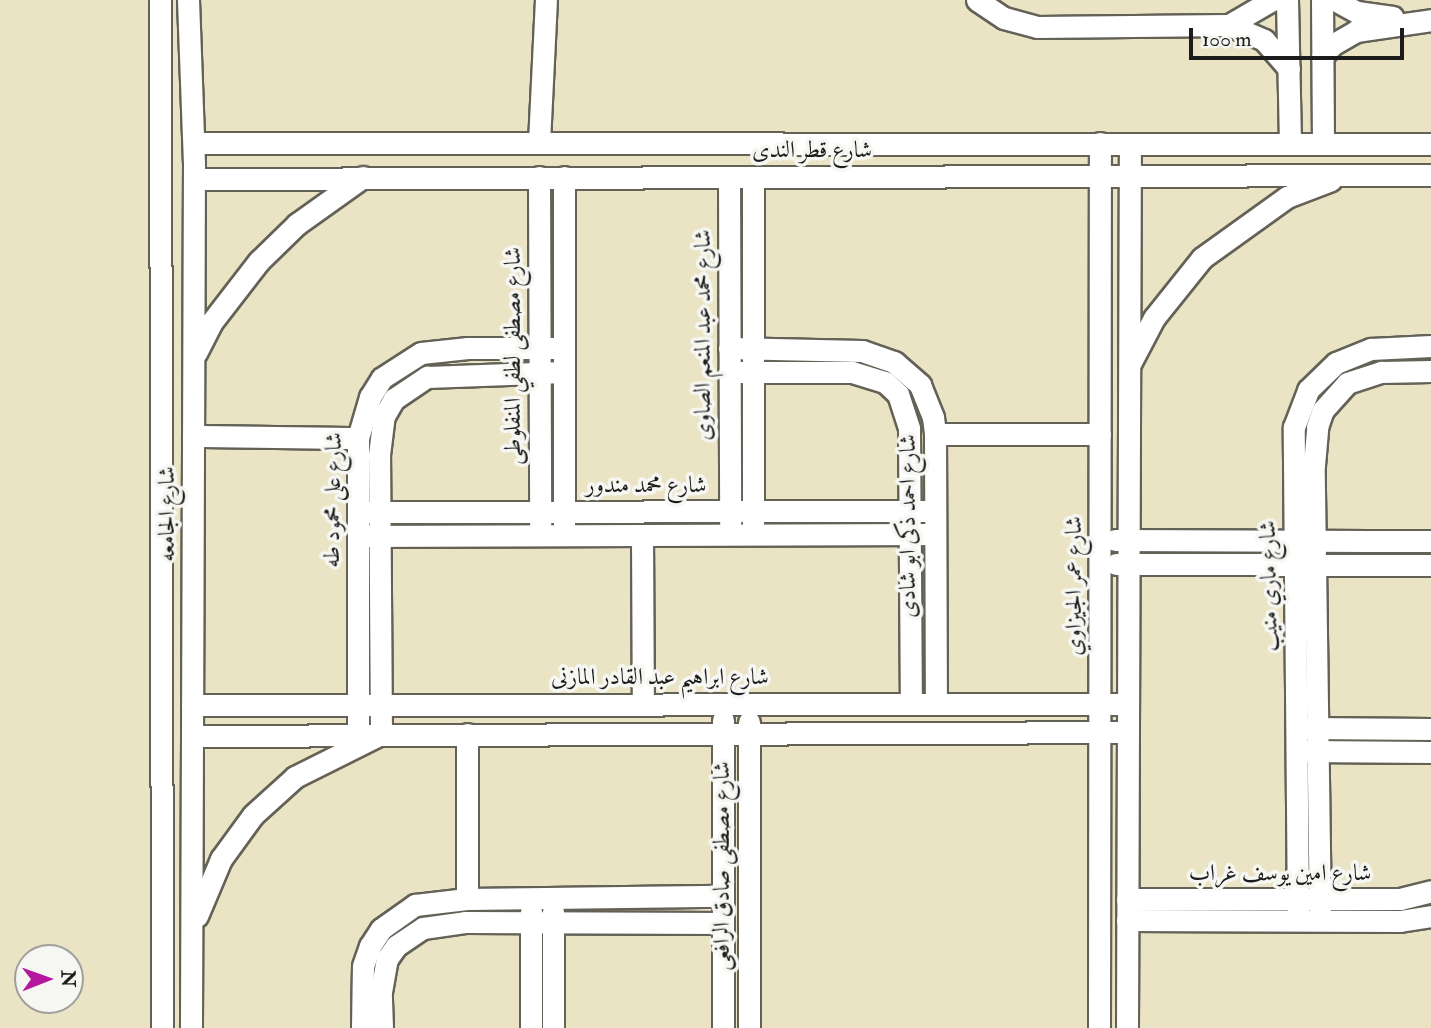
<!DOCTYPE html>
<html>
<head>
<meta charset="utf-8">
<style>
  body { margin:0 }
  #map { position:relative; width:1431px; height:1028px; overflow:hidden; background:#eae3c4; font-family:"IM FELL Double Pica",Amiri,serif }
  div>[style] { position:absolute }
  .roads { filter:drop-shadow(2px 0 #646257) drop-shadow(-2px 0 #646257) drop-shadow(0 2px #646257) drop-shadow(0 -2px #646257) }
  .minor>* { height:21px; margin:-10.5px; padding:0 10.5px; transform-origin:10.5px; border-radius:10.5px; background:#fff }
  span { translate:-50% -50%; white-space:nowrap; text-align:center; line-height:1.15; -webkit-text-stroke:7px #f6f6f2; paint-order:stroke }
  .street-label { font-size:23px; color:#1c1c1c }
  .north { position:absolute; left:14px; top:944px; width:70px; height:70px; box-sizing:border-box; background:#f6f6f2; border:2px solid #9f9f9c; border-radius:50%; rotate:89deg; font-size:19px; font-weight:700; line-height:28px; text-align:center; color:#1c1c1c }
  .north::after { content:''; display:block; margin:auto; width:24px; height:32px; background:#b5179e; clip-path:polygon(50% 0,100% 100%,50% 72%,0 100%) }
  .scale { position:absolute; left:1189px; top:28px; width:215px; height:32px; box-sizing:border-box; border:4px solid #1c1c1c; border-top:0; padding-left:9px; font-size:21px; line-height:24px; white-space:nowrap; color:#1c1c1c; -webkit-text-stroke:5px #f6f6f2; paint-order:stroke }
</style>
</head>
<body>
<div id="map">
  <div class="roads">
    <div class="minor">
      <div style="left:160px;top:0;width:1028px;rotate:89.89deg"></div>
      <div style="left:188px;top:0;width:164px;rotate:87.9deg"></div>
      <div style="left:194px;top:164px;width:864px;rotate:90.2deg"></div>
      <div style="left:977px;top:0;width:32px;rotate:34deg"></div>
      <div style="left:1004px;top:18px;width:34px;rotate:15deg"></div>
      <div style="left:1037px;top:27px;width:192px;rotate:-0.6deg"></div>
      <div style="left:1229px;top:25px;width:38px;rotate:23deg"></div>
      <div style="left:1264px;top:40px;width:38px;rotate:49deg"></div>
      <div style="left:1287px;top:0;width:144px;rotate:88.8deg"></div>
      <div style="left:1322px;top:0;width:144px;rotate:89.6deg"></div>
      <div style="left:1335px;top:0;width:25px;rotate:29deg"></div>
      <div style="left:1357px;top:12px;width:36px;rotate:8deg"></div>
      <div style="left:1229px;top:25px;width:50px;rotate:-30.2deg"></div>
      <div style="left:1322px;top:57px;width:16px;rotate:-50deg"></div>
      <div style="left:1332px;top:45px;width:28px;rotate:-30deg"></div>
      <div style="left:1356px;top:31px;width:76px;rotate:-8.3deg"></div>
      <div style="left:539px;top:142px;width:142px;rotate:-87.2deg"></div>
      <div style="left:194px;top:143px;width:1237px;rotate:0.05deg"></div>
      <div style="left:539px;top:177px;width:348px;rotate:89.8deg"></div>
      <div style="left:729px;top:177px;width:348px;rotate:89.8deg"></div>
      <div style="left:753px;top:177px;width:348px;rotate:90deg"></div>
      <div style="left:194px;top:179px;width:1237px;rotate:-0.19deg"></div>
      <div style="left:729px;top:348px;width:133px;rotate:1.3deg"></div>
      <div style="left:862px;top:351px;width:34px;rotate:19deg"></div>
      <div style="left:894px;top:362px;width:35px;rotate:41deg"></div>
      <div style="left:920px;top:385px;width:35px;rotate:68deg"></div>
      <div style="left:933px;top:417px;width:17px;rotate:83deg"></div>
      <div style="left:935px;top:434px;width:270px;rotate:89.8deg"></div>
      <div style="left:196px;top:353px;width:34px;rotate:-63deg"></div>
      <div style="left:211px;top:323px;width:78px;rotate:-52.3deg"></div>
      <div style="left:259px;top:261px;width:53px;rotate:-44.2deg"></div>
      <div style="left:297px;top:224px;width:81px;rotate:-35.5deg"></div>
      <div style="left:1131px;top:362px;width:50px;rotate:-62.4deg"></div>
      <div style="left:1154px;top:318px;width:77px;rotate:-51.3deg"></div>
      <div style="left:1202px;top:258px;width:105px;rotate:-35.7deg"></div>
      <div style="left:1287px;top:197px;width:47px;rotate:-21.1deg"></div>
      <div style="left:729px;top:372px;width:123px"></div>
      <div style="left:852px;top:372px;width:34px;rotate:17deg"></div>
      <div style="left:885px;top:382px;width:18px;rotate:43deg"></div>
      <div style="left:898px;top:394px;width:36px;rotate:72deg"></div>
      <div style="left:909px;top:428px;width:276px;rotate:89.6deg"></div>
      <div style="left:935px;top:434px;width:165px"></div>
      <div style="left:193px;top:436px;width:165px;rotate:0.7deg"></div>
      <div style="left:358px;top:512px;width:577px;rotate:-0.1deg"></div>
      <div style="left:564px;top:526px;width:349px;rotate:-90deg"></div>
      <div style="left:642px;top:535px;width:169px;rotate:89.7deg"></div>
      <div style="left:358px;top:536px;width:577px;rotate:-0.2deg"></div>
      <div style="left:1115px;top:540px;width:316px;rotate:0.2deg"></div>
      <div style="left:1116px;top:564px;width:315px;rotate:0.2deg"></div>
      <div style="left:192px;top:705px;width:936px;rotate:-0.06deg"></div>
      <div style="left:723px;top:720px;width:308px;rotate:90deg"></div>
      <div style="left:749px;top:722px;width:306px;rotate:90deg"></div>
      <div style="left:1307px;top:728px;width:124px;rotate:0.5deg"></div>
      <div style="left:358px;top:734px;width:296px;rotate:-90deg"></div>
      <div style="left:358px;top:438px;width:43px;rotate:-73.7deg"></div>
      <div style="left:370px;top:397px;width:22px;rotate:-58deg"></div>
      <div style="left:382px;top:378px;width:46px;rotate:-32.7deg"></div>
      <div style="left:421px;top:353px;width:47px;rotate:-6.1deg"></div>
      <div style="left:468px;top:348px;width:96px"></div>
      <div style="left:192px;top:736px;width:936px;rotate:-0.24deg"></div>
      <div style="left:1306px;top:751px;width:125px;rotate:0.5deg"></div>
      <div style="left:467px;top:899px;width:165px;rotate:-90deg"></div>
      <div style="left:1127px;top:899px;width:273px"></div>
      <div style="left:1400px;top:899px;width:32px;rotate:-14deg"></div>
      <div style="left:531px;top:911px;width:117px;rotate:90deg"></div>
      <div style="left:553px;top:911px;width:117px;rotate:90deg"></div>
      <div style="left:197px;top:916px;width:62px;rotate:-67.2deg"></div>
      <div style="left:221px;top:859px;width:54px;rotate:-54deg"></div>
      <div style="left:253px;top:815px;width:57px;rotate:-42.1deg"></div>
      <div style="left:295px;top:777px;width:96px;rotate:-26.6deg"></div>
      <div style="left:381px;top:734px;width:279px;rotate:-90.4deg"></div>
      <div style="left:379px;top:455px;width:39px;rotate:-83deg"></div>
      <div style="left:384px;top:416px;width:20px;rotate:-60deg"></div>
      <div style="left:394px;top:399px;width:40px;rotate:-34deg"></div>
      <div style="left:427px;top:377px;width:137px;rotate:-2.1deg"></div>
      <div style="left:1127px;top:920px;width:273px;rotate:0.2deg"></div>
      <div style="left:1400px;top:921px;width:31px;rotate:-9deg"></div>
      <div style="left:1298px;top:920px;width:493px;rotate:-90.5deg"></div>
      <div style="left:1294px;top:427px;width:40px;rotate:-69deg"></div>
      <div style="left:1308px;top:390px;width:39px;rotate:-44deg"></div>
      <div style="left:1336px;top:363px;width:38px;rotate:-22deg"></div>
      <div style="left:1371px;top:349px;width:60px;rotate:-2.9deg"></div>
      <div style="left:1320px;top:920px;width:455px;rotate:-90.8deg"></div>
      <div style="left:1314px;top:465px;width:38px;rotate:-85deg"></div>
      <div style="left:1317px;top:427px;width:18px;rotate:-71deg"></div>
      <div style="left:1323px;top:410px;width:36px;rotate:-48deg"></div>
      <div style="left:1347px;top:383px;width:36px;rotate:-18deg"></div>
      <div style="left:1381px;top:372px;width:50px;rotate:-1.1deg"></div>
      <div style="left:362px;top:1028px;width:62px;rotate:-89.1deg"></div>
      <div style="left:363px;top:966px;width:21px;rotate:-71deg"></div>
      <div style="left:370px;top:946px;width:20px;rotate:-57deg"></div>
      <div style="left:381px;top:929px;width:42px;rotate:-35.2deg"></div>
      <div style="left:415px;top:905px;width:52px;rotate:-6.6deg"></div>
      <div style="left:467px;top:899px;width:256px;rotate:-0.7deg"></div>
      <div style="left:382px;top:1028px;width:36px;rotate:-92deg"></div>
      <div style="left:381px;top:992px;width:34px;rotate:-80deg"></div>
      <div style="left:387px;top:959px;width:16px;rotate:-55deg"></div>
      <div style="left:396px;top:946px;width:32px;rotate:-34deg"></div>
      <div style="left:423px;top:928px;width:42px;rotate:-8.1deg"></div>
      <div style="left:465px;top:922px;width:258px;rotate:0.2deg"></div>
      <div style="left:1099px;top:1028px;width:885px;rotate:-89.94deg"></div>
      <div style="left:1127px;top:1028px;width:884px;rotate:-89.81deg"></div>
    </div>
  </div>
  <div class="street-label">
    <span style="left:812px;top:150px">شارع قطر الندى</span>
    <span style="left:703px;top:335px;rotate:-90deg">شارع محمد عبد المنعم الصاوى</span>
    <span style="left:513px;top:356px;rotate:-90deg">شارع مصطفى لطفي المنفلوطى</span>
    <span style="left:646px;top:485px">شارع محمد مندور</span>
    <span style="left:333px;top:500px;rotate:-89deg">شارع على محمود طه</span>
    <span style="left:167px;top:514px;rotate:-90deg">شارع الجامعه</span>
    <span style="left:908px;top:526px;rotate:-90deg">شارع احمد ذكى ابو شادى</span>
    <span style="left:1074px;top:586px;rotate:-90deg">شارع عمر الجيزاوي</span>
    <span style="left:1269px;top:586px;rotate:-91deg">شارع ماري منيب</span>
    <span style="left:660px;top:677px">شارع ابراهيم عبد القادر المازنى</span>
    <span style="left:722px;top:866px;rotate:-90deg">شارع مصطفى صادق الرافعى</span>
    <span style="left:1280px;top:873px">شارع امين يوسف غراب</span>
  </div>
  <div class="north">N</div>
  <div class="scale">100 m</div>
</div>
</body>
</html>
